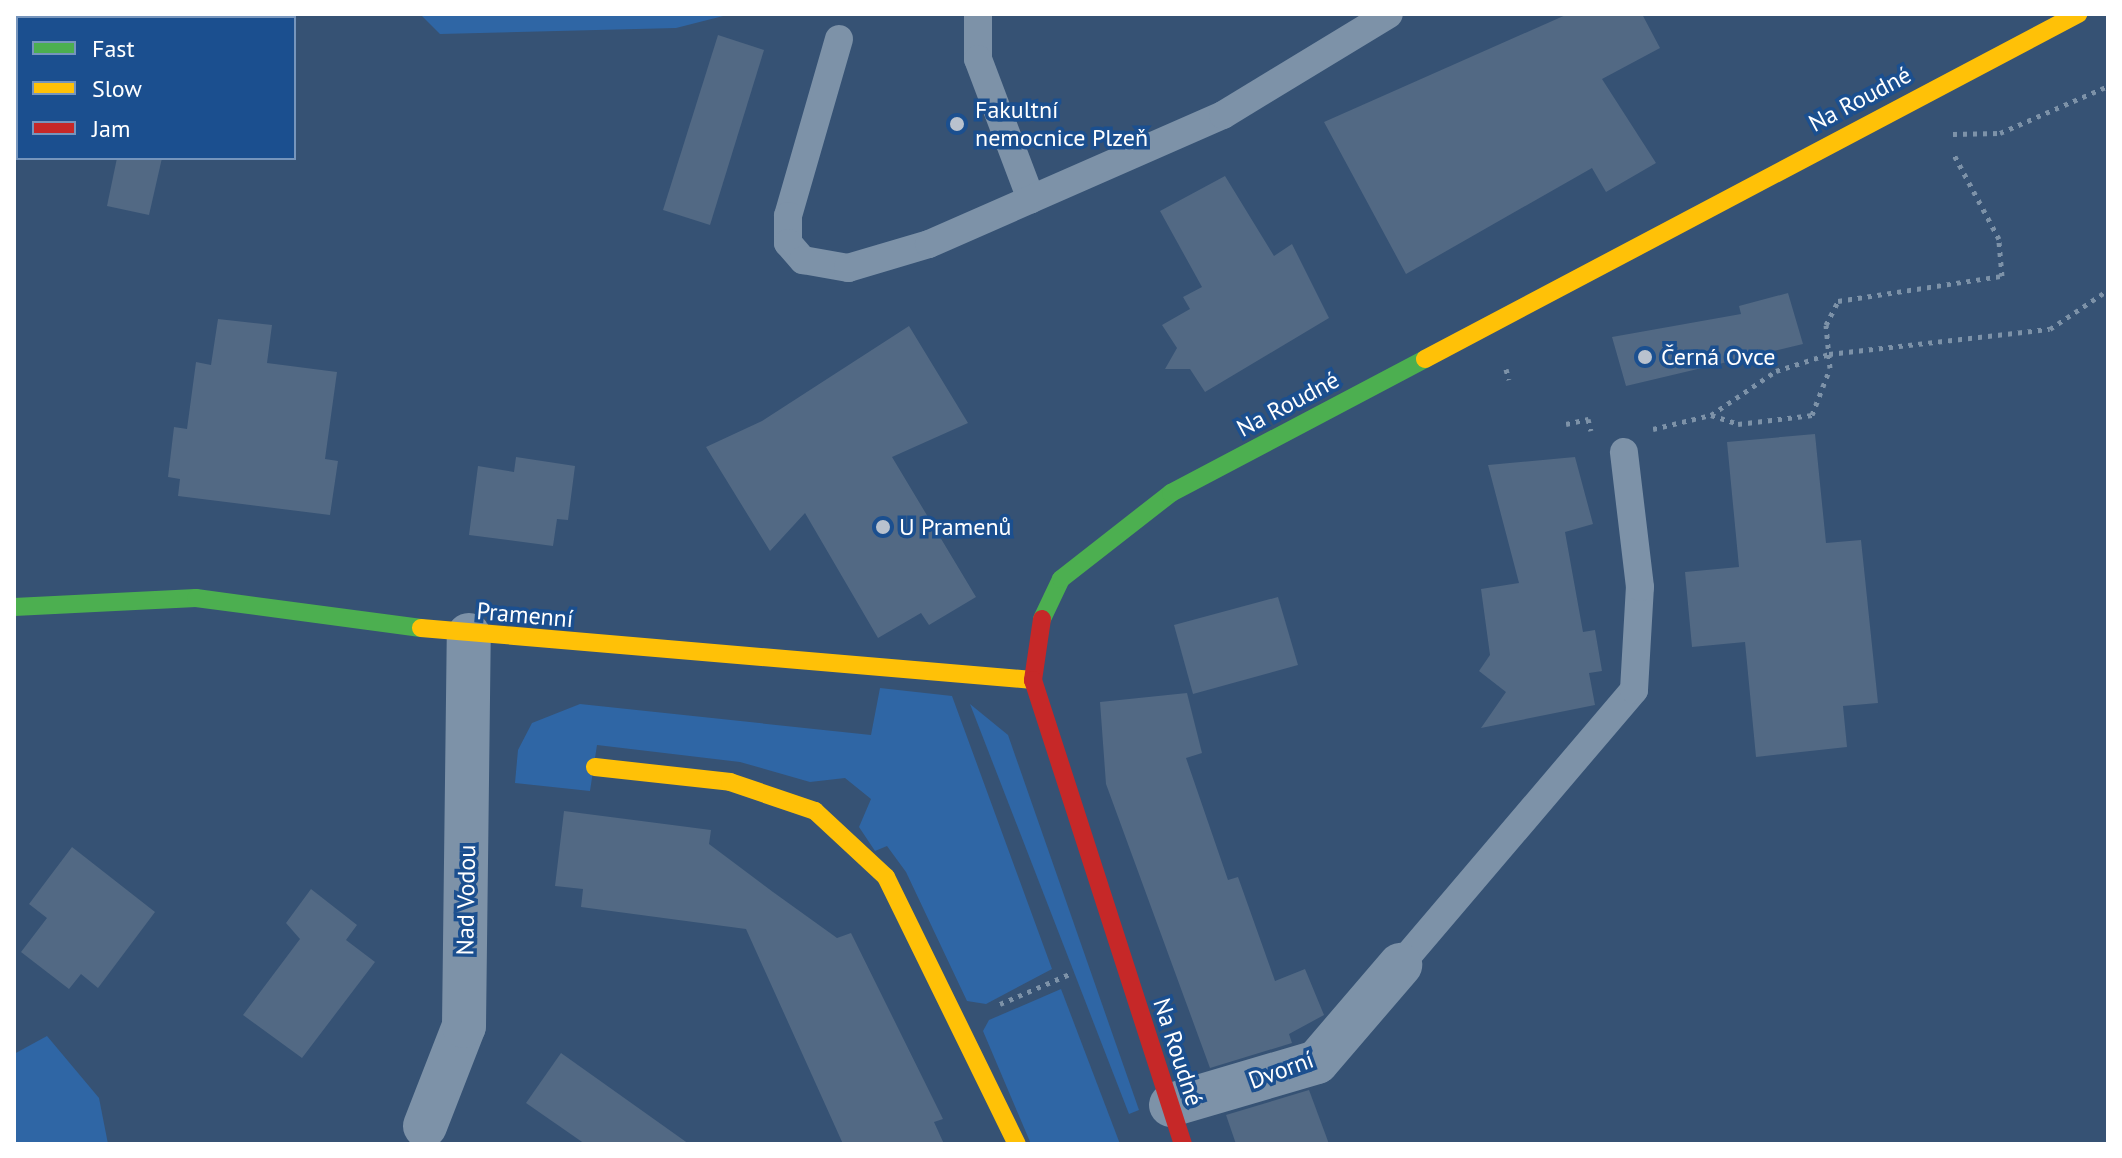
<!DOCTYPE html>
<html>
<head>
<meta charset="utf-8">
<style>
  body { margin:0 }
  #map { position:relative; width:2122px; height:1158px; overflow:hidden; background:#365274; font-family:"PT Sans",sans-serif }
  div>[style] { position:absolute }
  .green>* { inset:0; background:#2f66a5 }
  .building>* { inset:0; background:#526984 }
  .path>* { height:5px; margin-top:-2.5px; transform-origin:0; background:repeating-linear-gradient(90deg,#7d92a8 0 4px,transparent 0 10px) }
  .lane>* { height:28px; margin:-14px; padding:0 14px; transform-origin:14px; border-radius:14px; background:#7d92a8 }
  .street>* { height:44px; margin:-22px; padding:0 22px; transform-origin:22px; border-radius:22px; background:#7d92a8 }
  .fast>* { height:18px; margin:-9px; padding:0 9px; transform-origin:9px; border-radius:9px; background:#4caf50 }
  .slow>* { height:18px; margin:-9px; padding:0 9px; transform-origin:9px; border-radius:9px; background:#ffc107 }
  .jam>* { height:18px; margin:-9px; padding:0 9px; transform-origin:9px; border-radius:9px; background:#c62828 }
  .dots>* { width:22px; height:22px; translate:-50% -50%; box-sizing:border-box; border:4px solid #1b4f8f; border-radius:50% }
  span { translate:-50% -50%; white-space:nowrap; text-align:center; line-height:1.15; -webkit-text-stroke:7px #1b4f8f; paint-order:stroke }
  .street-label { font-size:24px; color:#fff }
  .poi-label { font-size:24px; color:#fff }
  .left { translate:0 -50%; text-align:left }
  .frame { position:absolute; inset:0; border:16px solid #fff; pointer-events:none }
  .legend { position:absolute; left:16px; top:16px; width:280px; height:144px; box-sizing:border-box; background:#1b4f8f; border:2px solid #7695bc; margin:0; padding:10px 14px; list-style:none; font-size:24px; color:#fff }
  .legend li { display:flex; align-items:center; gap:16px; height:40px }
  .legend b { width:40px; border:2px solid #7695bc }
</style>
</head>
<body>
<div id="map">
  <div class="green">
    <div style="clip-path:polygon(14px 14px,204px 14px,18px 18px,14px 126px)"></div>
    <div style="clip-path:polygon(420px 14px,731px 14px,676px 28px,440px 34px)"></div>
    <div style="clip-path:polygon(880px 688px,952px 696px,1052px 969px,986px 1004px,967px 1001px,906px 872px,887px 846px,875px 851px,859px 827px,871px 799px,845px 778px,810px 782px,740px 762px,597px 745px,590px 791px,515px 783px,518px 750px,532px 723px,580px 704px,871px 735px)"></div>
    <div style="clip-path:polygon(970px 704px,1008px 735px,1139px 1110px,1129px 1114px)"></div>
    <div style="clip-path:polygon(1061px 989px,1120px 1144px,1031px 1144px,983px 1031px,989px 1020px)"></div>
    <div style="clip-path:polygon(47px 1036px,99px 1098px,108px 1144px,14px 1144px,14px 1054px)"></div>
  </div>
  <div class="building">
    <div style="clip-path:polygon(1568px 14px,1642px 14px,1660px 48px,1602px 79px,1656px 163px,1606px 192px,1592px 168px,1406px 274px,1324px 122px)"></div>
    <div style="clip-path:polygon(718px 35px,764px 50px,710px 225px,663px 210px)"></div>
    <div style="clip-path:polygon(117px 158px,162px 158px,149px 215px,107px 206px)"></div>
    <div style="clip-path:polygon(1225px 176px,1274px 256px,1292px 244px,1329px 318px,1205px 392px,1190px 369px,1165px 369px,1177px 348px,1162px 325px,1190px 309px,1183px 297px,1202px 287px,1160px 211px)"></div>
    <div style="clip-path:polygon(1788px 293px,1803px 344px,1626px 386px,1612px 337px,1741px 314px,1739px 306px)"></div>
    <div style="clip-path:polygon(218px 319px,272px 325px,267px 363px,337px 372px,325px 459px,338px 461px,330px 515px,178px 496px,180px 479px,168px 477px,174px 427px,187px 429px,196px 362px,211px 365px)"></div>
    <div style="clip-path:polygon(909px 326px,968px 423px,892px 457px,976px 597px,929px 625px,921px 613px,878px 638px,805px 513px,770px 551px,706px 447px,762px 421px)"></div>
    <div style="clip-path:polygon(1815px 434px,1826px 543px,1861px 540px,1878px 703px,1843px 706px,1847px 747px,1756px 757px,1745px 642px,1692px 647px,1685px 572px,1739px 567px,1727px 442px)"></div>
    <div style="clip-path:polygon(516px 457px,575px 466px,568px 520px,557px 519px,553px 546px,469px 535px,478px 466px,514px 472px)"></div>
    <div style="clip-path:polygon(1575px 457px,1593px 524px,1565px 532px,1583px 632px,1595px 630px,1602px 671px,1589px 673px,1595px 705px,1481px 728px,1506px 692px,1479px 671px,1490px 655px,1481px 589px,1519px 583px,1488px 465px)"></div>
    <div style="clip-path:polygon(1278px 597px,1298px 665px,1193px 694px,1174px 625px)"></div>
    <div style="clip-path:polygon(1187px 693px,1202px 753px,1186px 758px,1228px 880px,1238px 877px,1275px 981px,1305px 969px,1324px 1015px,1289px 1034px,1292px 1043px,1210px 1068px,1106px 784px,1100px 702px)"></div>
    <div style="clip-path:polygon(564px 811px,711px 830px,709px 844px,773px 892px,837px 938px,851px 933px,943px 1119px,934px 1122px,944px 1144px,843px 1144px,746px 929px,581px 907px,583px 889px,555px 886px)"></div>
    <div style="clip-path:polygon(72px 847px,155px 912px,98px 988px,81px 974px,69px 989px,21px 952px,47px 918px,29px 904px)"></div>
    <div style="clip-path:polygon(311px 889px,357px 925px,346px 940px,375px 962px,302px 1058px,243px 1015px,300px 939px,286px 923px)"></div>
    <div style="clip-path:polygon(561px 1053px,689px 1144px,585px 1144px,526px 1103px)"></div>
    <div style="clip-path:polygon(1309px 1090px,1329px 1144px,1236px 1144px,1226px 1115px)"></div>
  </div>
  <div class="path">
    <div style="left:1953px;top:134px;width:47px;rotate:-1.2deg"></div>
    <div style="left:2000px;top:133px;width:118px;rotate:-23.5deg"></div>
    <div style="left:1506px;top:369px;width:11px;rotate:75deg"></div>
    <div style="left:1711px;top:415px;width:78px;rotate:-34.1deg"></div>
    <div style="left:1776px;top:371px;width:56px;rotate:-17.8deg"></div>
    <div style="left:1829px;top:354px;width:222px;rotate:-6.5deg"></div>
    <div style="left:2050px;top:329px;width:70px;rotate:-33.9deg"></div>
    <div style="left:1566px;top:424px;width:23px;rotate:-13deg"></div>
    <div style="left:1588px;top:419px;width:12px;rotate:76deg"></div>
    <div style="left:1653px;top:429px;width:60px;rotate:-13.6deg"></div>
    <div style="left:1711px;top:415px;width:28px;rotate:18deg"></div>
    <div style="left:1738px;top:424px;width:75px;rotate:-6.9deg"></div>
    <div style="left:1812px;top:415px;width:50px;rotate:-69deg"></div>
    <div style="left:1830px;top:368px;width:43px;rotate:-95.3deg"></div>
    <div style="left:1826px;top:325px;width:27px;rotate:-63deg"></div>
    <div style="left:1838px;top:301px;width:166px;rotate:-8.7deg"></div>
    <div style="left:2002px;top:276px;width:37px;rotate:-95deg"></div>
    <div style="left:1999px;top:239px;width:98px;rotate:-118.1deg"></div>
    <div style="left:1000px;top:1004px;width:78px;rotate:-23.3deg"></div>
  </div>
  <div class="lane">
    <div style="left:978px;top:14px;width:45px;rotate:90deg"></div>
    <div style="left:978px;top:59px;width:150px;rotate:69.3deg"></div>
    <div style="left:839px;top:39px;width:184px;rotate:106.1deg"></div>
    <div style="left:788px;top:216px;width:27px;rotate:90deg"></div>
    <div style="left:788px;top:243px;width:23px;rotate:49deg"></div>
    <div style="left:803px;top:260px;width:46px;rotate:10.1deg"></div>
    <div style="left:848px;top:268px;width:84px;rotate:-16.5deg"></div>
    <div style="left:929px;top:244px;width:321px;rotate:-23.7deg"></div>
    <div style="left:1223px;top:115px;width:194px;rotate:-31.3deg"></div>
    <div style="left:1400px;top:965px;width:361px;rotate:-49.6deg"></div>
    <div style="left:1634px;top:690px;width:103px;rotate:-86.7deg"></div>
    <div style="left:1640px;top:587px;width:136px;rotate:-96.8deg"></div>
  </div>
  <div class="street">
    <div style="left:1171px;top:1105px;width:152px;rotate:-16.4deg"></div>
    <div style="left:1317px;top:1062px;width:128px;rotate:-49.4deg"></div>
    <div style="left:425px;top:1126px;width:107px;rotate:-68.7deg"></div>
    <div style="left:464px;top:1026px;width:391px;rotate:-89.3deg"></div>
  </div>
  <div class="fast">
    <div style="left:14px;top:607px;width:182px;rotate:-2.8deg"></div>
    <div style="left:196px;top:598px;width:227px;rotate:7.6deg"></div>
    <div style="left:1042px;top:619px;width:44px;rotate:-64.6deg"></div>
    <div style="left:1061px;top:579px;width:140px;rotate:-38deg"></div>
    <div style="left:1171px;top:493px;width:287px;rotate:-27.8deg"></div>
  </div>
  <div class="slow">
    <div style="left:1425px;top:359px;width:739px;rotate:-27.85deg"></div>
    <div style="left:421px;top:628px;width:614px;rotate:4.86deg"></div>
    <div style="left:595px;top:767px;width:136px;rotate:6.3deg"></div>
    <div style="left:730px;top:782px;width:90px;rotate:18.8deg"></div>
    <div style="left:815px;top:811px;width:97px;rotate:42.9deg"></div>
    <div style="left:886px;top:877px;width:297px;rotate:63.9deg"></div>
  </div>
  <div class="jam">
    <div style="left:1042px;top:619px;width:62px;rotate:98.4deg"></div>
    <div style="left:1033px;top:680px;width:488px;rotate:72.1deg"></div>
  </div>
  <div class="dots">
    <div style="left:957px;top:124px;background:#b9c2ce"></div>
    <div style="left:1645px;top:357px;background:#b9c2ce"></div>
    <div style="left:883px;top:527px;background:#b9c2ce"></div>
  </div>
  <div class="street-label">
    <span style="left:1860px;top:99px;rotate:-28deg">Na Roudné</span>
    <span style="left:1288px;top:404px;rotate:-28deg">Na Roudné</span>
    <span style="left:525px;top:615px;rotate:5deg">Pramenní</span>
    <span style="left:466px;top:900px;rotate:-89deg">Nad Vodou</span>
    <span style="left:1178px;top:1052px;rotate:72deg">Na Roudné</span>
    <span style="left:1281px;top:1070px;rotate:-20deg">Dvorní</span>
  </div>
  <div class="poi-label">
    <span class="left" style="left:975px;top:124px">Fakultní<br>nemocnice Plzeň</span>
    <span class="left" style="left:1661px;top:357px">Černá Ovce</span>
    <span class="left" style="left:899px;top:527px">U Pramenů</span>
  </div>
  <div class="frame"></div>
  <ul class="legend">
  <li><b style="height:10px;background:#4caf50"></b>Fast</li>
  <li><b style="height:10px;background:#ffc107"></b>Slow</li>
  <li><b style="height:10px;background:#c62828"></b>Jam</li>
  </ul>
</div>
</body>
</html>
